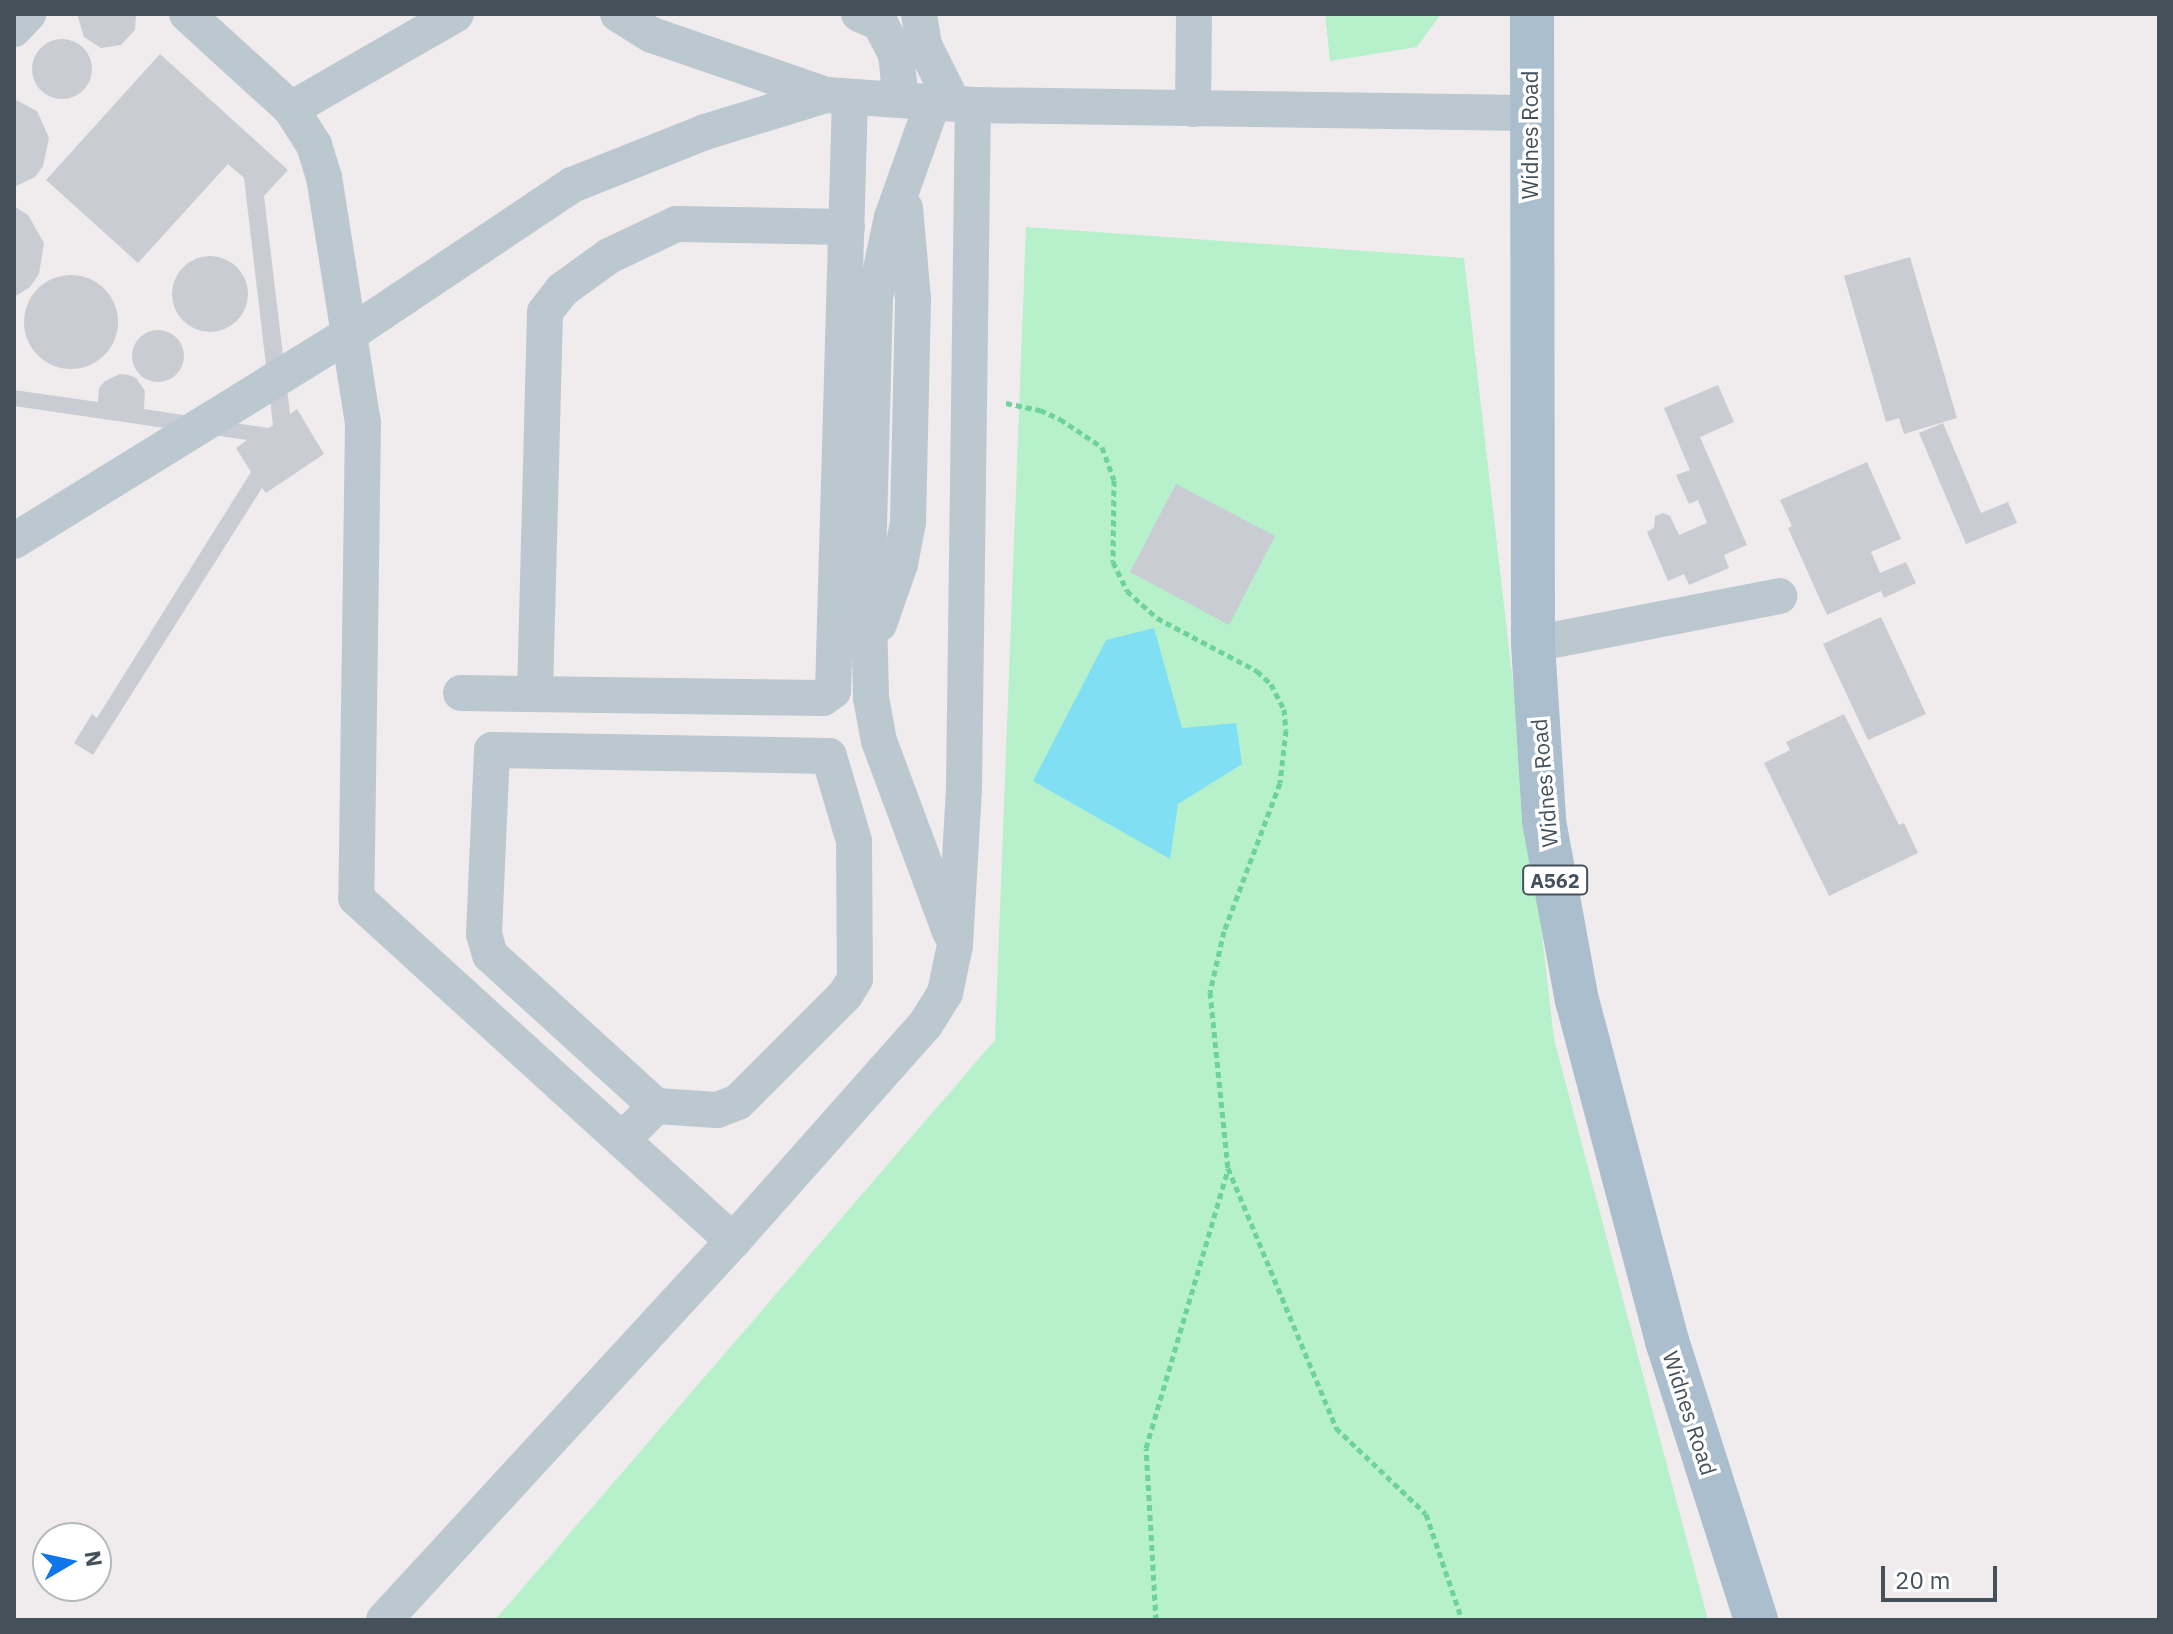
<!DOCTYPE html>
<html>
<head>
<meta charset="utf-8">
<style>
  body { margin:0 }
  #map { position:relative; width:2173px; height:1634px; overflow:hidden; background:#f0eced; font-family:"IBM Plex Sans",sans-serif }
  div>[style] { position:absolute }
  .green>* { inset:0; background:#b7f1cb }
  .water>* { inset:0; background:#80dff2 }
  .building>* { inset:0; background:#c9ccd2 }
  .round { border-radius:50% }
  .path>* { height:5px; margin-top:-2.5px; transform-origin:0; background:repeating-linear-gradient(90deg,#6dd29c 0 6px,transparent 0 10px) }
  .minor>* { height:36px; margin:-18px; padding:0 18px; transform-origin:18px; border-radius:18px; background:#bcc8d0 }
  .major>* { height:44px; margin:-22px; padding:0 22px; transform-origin:22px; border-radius:22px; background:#aabece }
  span { translate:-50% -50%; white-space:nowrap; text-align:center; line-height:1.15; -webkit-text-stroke:7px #fff; paint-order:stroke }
  .shield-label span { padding:2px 6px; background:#fff; border:2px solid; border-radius:6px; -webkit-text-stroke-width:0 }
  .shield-label { font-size:20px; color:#44515b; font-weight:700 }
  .street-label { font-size:22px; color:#44515b }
  .frame { position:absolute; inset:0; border:16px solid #44515b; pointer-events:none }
  .north { position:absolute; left:32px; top:1522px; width:80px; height:80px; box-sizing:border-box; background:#fff; border:2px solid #b4b9bd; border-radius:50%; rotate:81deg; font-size:22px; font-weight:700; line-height:32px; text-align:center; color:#44515b }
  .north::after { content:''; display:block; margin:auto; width:28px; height:36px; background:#0c76ea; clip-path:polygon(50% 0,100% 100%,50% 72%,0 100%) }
  .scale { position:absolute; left:1881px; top:1566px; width:116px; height:36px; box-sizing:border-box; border:4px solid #44515b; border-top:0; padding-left:10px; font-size:24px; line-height:28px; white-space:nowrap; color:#44515b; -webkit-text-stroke:6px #fff; paint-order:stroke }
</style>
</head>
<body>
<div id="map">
  <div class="green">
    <div style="clip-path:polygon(1325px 14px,1441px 14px,1417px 47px,1330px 61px)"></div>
    <div style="clip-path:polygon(1026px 227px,1464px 258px,1554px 1039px,1708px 1620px,495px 1620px,995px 1040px)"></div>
  </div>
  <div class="water">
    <div style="clip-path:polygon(1154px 628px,1182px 728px,1236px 723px,1242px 764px,1178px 804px,1170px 859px,1033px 781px,1106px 640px)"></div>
  </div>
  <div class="building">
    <div style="clip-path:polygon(77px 14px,136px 14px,135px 30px,121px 45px,101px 48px,84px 37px)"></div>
    <div class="round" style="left:32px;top:39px;width:60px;height:60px"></div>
    <div style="clip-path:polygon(160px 54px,288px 170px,264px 196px,290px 414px,297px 409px,324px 454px,266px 493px,262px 488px,93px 755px,74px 743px,92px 714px,97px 718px,251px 472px,236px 448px,247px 440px,14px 406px,14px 390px,98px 402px,99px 388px,105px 381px,120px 374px,129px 375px,136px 378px,145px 391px,144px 409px,268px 428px,273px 425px,244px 178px,228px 164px,138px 263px,46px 180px)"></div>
    <div style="clip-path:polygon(14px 99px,37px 111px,49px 138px,43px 166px,35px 177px,14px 187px)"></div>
    <div style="clip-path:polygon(14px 206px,28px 215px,44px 243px,39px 274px,30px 287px,14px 297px)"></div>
    <div class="round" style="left:172px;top:256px;width:76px;height:76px"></div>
    <div style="clip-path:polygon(1910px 257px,1957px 418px,1904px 434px,1899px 418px,1886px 422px,1844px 276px)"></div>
    <div class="round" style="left:24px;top:275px;width:94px;height:94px"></div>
    <div class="round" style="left:132px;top:330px;width:52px;height:52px"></div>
    <div style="clip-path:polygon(1718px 385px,1734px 422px,1700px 437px,1747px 545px,1724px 555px,1729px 568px,1689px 585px,1684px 574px,1668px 581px,1647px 532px,1654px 528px,1655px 516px,1663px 513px,1670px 516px,1679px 535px,1707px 523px,1698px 500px,1689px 504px,1676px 475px,1690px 470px,1664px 408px)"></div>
    <div style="clip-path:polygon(1943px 423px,1981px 513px,2008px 502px,2017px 523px,1966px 544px,1919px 433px)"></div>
    <div style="clip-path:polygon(1867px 462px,1901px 539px,1871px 552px,1880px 573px,1906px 562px,1916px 583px,1884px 598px,1881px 591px,1827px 615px,1788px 528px,1792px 526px,1780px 500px)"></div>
    <div style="clip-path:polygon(1176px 484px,1275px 536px,1229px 625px,1130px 572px)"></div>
    <div style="clip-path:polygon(1881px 617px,1926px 714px,1868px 740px,1823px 644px)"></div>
    <div style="clip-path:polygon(1844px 714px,1899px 825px,1904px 823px,1918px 853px,1829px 896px,1764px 763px,1790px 750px,1786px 742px)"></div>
  </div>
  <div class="path">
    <div style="left:1006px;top:403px;width:35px;rotate:12deg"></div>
    <div style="left:1040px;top:410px;width:22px;rotate:24deg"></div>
    <div style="left:1060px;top:419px;width:50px;rotate:33.7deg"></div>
    <div style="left:1102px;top:447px;width:35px;rotate:70deg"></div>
    <div style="left:1114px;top:480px;width:82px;rotate:90.7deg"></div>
    <div style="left:1113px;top:562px;width:32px;rotate:64deg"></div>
    <div style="left:1127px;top:591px;width:40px;rotate:42deg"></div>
    <div style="left:1157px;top:618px;width:113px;rotate:27.9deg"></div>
    <div style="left:1257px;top:671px;width:19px;rotate:43deg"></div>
    <div style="left:1271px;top:684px;width:28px;rotate:63deg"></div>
    <div style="left:1284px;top:709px;width:21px;rotate:85deg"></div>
    <div style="left:1286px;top:730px;width:53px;rotate:96.5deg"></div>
    <div style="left:1280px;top:783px;width:158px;rotate:110.7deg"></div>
    <div style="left:1224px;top:931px;width:63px;rotate:102.9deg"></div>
    <div style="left:1210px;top:992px;width:177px;rotate:84.2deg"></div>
    <div style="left:1228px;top:1168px;width:282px;rotate:67.4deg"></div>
    <div style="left:1336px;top:1428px;width:124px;rotate:43.7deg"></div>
    <div style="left:1426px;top:1514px;width:112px;rotate:71.2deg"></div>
    <div style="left:1156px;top:1620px;width:172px;rotate:-93.3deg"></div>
    <div style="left:1146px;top:1448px;width:291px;rotate:-73.6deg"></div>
  </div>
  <div class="minor">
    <div style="left:187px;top:14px;width:141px;rotate:42.4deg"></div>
    <div style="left:291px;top:109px;width:43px;rotate:57.4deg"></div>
    <div style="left:314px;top:145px;width:34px;rotate:73deg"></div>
    <div style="left:324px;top:177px;width:248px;rotate:81deg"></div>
    <div style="left:363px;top:422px;width:476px;rotate:90.8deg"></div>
    <div style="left:356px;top:898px;width:510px;rotate:42.3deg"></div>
    <div style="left:618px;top:14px;width:40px;rotate:32deg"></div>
    <div style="left:652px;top:35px;width:184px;rotate:19deg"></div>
    <div style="left:826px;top:95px;width:147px;rotate:3.9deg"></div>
    <div style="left:973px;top:105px;width:556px;rotate:0.82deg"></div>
    <div style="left:859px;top:14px;width:23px;rotate:23deg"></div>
    <div style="left:880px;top:23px;width:35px;rotate:63deg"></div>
    <div style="left:896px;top:54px;width:30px;rotate:84deg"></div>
    <div style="left:899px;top:84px;width:17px;rotate:121deg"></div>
    <div style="left:919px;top:14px;width:31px;rotate:81deg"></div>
    <div style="left:924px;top:45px;width:65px;rotate:63.4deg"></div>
    <div style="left:14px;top:29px;width:21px;rotate:-47deg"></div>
    <div style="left:933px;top:102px;width:122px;rotate:109.6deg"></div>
    <div style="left:892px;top:217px;width:83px;rotate:101.9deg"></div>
    <div style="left:875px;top:298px;width:276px;rotate:91.5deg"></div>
    <div style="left:868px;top:574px;width:124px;rotate:88.6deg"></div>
    <div style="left:871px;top:698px;width:44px;rotate:79.5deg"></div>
    <div style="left:879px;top:741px;width:204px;rotate:69.6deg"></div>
    <div style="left:291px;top:109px;width:190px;rotate:-29.9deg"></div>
    <div style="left:1193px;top:109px;width:95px;rotate:-89.4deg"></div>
    <div style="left:14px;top:541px;width:396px;rotate:-31.7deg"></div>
    <div style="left:351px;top:333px;width:266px;rotate:-33.8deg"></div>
    <div style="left:572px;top:185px;width:143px;rotate:-21.7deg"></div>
    <div style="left:705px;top:132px;width:127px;rotate:-17deg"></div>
    <div style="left:879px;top:624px;width:64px;rotate:-70.7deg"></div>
    <div style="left:900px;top:564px;width:43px;rotate:-79.2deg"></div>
    <div style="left:908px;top:522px;width:223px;rotate:-88.7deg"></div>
    <div style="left:913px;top:299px;width:91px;rotate:-95deg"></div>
    <div style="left:1533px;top:644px;width:251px;rotate:-11deg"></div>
    <div style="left:461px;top:693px;width:362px;rotate:0.8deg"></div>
    <div style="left:823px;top:698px;width:12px;rotate:-35deg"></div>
    <div style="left:833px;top:691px;width:594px;rotate:-88.36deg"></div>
    <div style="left:535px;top:694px;width:382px;rotate:-88.5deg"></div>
    <div style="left:545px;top:312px;width:28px;rotate:-52deg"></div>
    <div style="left:562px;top:290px;width:58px;rotate:-35.9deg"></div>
    <div style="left:609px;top:256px;width:74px;rotate:-25.5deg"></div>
    <div style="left:676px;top:224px;width:171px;rotate:1deg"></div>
    <div style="left:622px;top:1140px;width:48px;rotate:-45deg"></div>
    <div style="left:656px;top:1106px;width:224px;rotate:-137.7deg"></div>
    <div style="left:490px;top:955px;width:22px;rotate:-106deg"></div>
    <div style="left:484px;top:934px;width:184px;rotate:-87.5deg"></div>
    <div style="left:492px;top:750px;width:337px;rotate:1deg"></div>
    <div style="left:829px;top:756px;width:89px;rotate:73.6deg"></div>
    <div style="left:854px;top:841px;width:138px;rotate:89.6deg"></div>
    <div style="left:855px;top:979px;width:19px;rotate:122deg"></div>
    <div style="left:845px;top:995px;width:151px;rotate:135deg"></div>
    <div style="left:738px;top:1102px;width:22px;rotate:159deg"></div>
    <div style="left:717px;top:1110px;width:61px;rotate:-176.2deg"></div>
    <div style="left:384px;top:1620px;width:515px;rotate:-47.36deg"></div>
    <div style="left:733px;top:1241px;width:289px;rotate:-48.4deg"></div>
    <div style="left:925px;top:1025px;width:38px;rotate:-58deg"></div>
    <div style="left:945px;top:993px;width:49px;rotate:-78.2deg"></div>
    <div style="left:955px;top:945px;width:157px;rotate:-86.7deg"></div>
    <div style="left:964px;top:788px;width:683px;rotate:-89.25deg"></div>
  </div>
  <div class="major">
    <div style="left:1532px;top:14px;width:630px;rotate:89.91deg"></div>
    <div style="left:1533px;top:644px;width:177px;rotate:86.4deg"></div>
    <div style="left:1544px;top:821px;width:182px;rotate:79.6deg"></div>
    <div style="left:1577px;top:1000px;width:353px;rotate:75.2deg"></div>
    <div style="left:1667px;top:1341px;width:293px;rotate:72.3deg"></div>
  </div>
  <div class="shield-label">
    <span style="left:1555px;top:880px">A562</span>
  </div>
  <div class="street-label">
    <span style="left:1530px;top:135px;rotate:-90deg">Widnes Road</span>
    <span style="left:1544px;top:783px;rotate:-95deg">Widnes Road</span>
    <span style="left:1690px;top:1413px;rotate:72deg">Widnes Road</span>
  </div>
  <div class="frame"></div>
  <div class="north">N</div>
  <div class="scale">20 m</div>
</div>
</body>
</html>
